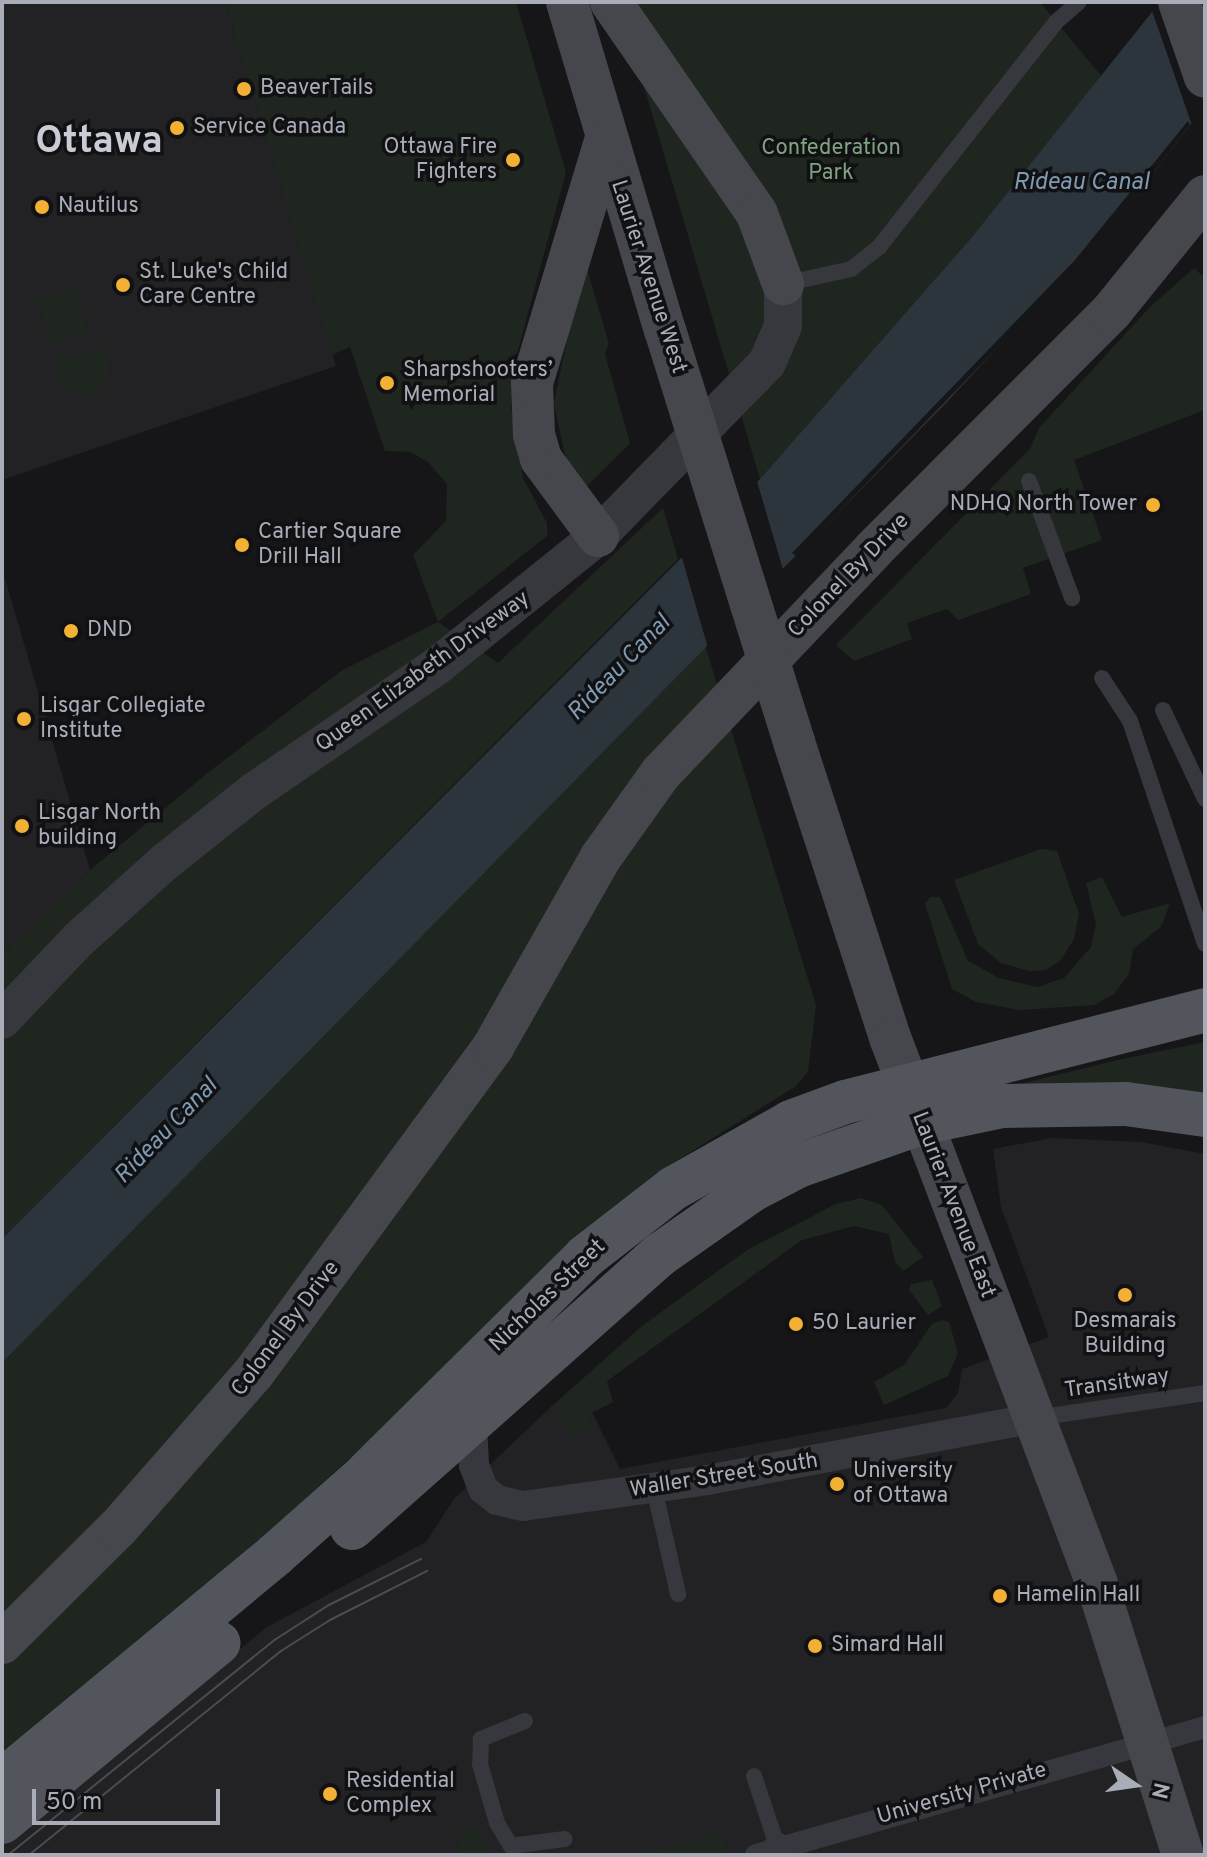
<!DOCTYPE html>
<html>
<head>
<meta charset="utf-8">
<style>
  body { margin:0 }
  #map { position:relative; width:1207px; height:1857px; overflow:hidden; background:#161618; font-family:Overpass,sans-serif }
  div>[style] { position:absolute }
  .built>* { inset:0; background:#222225 }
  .green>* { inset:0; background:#1e261f }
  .water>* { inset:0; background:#2c353c }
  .pier>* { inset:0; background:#161618 }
  .service>* { height:16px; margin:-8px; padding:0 8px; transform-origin:8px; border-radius:8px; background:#37383d }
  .pedestrian>* { height:22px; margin:-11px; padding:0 11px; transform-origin:11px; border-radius:11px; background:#37383d }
  .minor>* { height:30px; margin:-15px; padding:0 15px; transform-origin:15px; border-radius:15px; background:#37383d }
  .tertiary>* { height:38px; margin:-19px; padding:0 19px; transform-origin:19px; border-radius:19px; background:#37383d }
  .secondary>* { height:42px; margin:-21px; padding:0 21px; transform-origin:21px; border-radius:21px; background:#45474d }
  .primary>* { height:44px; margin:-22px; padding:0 22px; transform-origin:22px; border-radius:22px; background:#53555c }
  .tram>* { height:2px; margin:-1px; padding:0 1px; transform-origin:1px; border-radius:1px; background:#4a4c52 }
  .secondary-bridge>* { height:42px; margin:-21px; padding:0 21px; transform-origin:21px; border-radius:21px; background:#45474d }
  .dots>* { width:22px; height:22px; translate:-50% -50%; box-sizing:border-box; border:4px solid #111113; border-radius:50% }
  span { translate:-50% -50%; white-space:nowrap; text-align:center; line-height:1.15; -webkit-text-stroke:7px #111113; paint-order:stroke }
  .poi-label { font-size:22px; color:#a8adb8 }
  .left { translate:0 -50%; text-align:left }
  .right { translate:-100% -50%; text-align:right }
  .park-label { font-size:22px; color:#7fa381 }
  .street-label { font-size:22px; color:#a8adb8 }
  .water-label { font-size:24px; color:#7f9bb3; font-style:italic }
  .town-label { font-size:38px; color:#c9ccd4; font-weight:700 }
  .frame { position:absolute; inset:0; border:4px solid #a8adb8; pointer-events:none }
  .north { position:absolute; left:1095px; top:1745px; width:80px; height:80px; -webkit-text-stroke:6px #111113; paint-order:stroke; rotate:103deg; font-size:22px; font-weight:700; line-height:32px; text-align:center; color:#a8adb8 }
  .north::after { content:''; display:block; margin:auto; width:28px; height:36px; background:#a8adb8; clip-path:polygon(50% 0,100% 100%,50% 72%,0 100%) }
  .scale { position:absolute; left:32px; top:1789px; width:188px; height:36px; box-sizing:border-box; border:4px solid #a8adb8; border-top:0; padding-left:10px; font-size:24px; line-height:28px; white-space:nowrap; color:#a8adb8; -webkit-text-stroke:6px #111113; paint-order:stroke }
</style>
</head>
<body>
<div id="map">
  <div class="built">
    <div style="clip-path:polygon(2px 2px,225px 2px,336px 366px,2px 480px)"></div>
    <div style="clip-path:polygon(2px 568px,90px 870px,2px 954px)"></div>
    <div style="clip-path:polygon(1052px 1138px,1141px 1142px,1205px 1154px,1205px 1855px,2px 1855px,2px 1842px,267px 1627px,426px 1542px,454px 1499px,553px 1405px,584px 1396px,620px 1469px,946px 1408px,958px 1393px,962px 1369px,1049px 1337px,1001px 1207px,993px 1149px)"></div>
  </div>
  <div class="green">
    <div style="clip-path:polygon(225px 2px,516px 2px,566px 172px,513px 369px,511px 407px,523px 478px,547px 523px,547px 536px,438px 622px,498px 663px,663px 508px,678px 559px,2px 1239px,2px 954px,90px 870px,210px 771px,341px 671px,438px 622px,413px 555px,446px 521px,447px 484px,428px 462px,410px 452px,385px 451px,350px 347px,332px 355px)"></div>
    <div style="clip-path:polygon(619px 2px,1040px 2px,1102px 77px,972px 237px,760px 479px)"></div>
    <div style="clip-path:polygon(584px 258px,609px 344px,605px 354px,630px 443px,584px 489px,574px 479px,564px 451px,554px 403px)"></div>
    <div style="clip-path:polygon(1194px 268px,1205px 278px,1205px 410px,1074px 460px,1102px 540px,1023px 568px,1031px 594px,958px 620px,947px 609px,907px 623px,912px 639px,854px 661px,836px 645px,1030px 449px,1039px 428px,1149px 308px)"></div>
    <div style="clip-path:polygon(74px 288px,88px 331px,51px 343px,37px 300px)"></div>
    <div style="clip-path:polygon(105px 347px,110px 369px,100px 390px,84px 399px,62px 387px,54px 360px)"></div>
    <div style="clip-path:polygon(705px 645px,816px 1005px,808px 1072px,796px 1086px,665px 1168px,566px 1249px,385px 1426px,152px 1638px,2px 1761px,2px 1363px)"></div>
    <div style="clip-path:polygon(1041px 849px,1057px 851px,1079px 914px,1074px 939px,1061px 960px,1046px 970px,1029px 971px,1001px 963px,978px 944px,954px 880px)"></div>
    <div style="clip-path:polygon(1102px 877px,1122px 917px,1170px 903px,1161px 927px,1133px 949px,1129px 974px,1114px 994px,1094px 1005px,1019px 1010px,976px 1002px,952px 989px,925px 904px,930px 897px,940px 897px,968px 961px,999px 978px,1038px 987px,1064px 978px,1091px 947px,1096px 925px,1086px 883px)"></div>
    <div style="clip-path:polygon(1205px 1042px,1205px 1097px,999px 1089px,1122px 1059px)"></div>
    <div style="clip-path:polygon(861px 1198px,882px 1205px,923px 1257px,903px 1271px,895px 1262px,889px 1234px,854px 1226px,802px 1240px,607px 1381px,613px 1402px,587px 1415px,591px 1426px,570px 1438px,553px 1405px,642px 1326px,747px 1250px,836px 1204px)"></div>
    <div style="clip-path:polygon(932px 1280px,942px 1306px,928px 1315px,909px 1290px,911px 1284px)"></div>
    <div style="clip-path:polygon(942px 1320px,949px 1322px,958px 1353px,948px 1376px,884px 1405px,874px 1382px,904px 1365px,932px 1324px)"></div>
    <div style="clip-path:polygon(474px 1826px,490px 1849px,490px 1855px,458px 1855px,461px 1831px)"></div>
    <div style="clip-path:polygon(722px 1831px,727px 1853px,720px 1855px,640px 1855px)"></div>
  </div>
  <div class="water">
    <div style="clip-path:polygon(1160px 2px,1205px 2px,1205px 106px,1121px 215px,945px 404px,2px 1363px,2px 1239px,760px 479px,972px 237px)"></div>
  </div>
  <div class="pier">
    <div style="clip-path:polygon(1156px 2px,1205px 2px,1205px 113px,1193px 128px,1151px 8px)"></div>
    <div style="clip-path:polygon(1188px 121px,1190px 125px,1121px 215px,1079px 263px,796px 556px,792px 553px,1075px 260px)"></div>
    <div style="clip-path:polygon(756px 478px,784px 573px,708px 648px,680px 551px)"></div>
  </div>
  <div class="service">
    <div style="left:783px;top:284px;width:70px;rotate:-12.4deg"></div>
    <div style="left:851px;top:269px;width:36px;rotate:-38deg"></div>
    <div style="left:879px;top:247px;width:286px;rotate:-51.8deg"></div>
    <div style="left:1056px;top:22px;width:30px;rotate:-41deg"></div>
    <div style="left:1029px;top:481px;width:125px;rotate:69.8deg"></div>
    <div style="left:1102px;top:678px;width:51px;rotate:56.9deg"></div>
    <div style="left:1130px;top:721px;width:235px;rotate:71.4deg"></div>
    <div style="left:1163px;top:710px;width:98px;rotate:64.7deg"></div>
    <div style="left:1036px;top:1418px;width:171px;rotate:-8.4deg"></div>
    <div style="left:654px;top:1488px;width:109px;rotate:77.2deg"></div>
    <div style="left:525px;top:1721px;width:48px;rotate:157.8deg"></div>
    <div style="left:481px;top:1739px;width:25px;rotate:92deg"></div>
    <div style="left:480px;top:1764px;width:61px;rotate:73.9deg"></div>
    <div style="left:497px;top:1823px;width:27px;rotate:59deg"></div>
    <div style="left:511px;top:1846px;width:54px;rotate:-7.4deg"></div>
    <div style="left:754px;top:1776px;width:76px;rotate:71.6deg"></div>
  </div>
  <div class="pedestrian">
    <div style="left:756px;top:1855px;width:467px;rotate:-15.9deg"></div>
  </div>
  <div class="minor">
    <div style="left:472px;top:1422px;width:43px;rotate:87.3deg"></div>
    <div style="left:474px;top:1465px;width:26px;rotate:69deg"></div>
    <div style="left:483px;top:1489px;width:18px;rotate:38deg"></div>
    <div style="left:497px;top:1500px;width:27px;rotate:13deg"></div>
    <div style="left:523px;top:1506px;width:186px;rotate:-8deg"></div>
    <div style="left:707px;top:1480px;width:335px;rotate:-10.7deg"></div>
    <div style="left:778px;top:1848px;width:7px;rotate:74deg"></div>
  </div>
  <div class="tertiary">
    <div style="left:2px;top:1020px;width:110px;rotate:-46.5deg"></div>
    <div style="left:78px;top:940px;width:118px;rotate:-41.9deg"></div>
    <div style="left:166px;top:861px;width:111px;rotate:-38.4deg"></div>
    <div style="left:253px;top:792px;width:223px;rotate:-34.4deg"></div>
    <div style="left:437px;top:666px;width:207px;rotate:-38.9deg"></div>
    <div style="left:598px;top:536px;width:242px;rotate:-45.7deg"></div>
    <div style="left:767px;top:363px;width:40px;rotate:-66.6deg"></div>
    <div style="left:783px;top:326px;width:42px;rotate:-90deg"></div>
  </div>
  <div class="secondary">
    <div style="left:567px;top:2px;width:342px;rotate:73.4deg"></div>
    <div style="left:611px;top:2px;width:257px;rotate:55.4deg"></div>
    <div style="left:757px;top:214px;width:75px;rotate:69.6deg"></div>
    <div style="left:1179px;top:2px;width:79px;rotate:70.9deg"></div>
    <div style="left:598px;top:536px;width:96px;rotate:-126.5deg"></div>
    <div style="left:541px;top:459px;width:25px;rotate:-106deg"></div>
    <div style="left:534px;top:435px;width:52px;rotate:-92.2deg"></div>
    <div style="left:532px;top:383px;width:253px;rotate:-73.2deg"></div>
    <div style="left:794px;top:742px;width:313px;rotate:72deg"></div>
    <div style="left:891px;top:1040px;width:579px;rotate:69.25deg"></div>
    <div style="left:1096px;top:1581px;width:287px;rotate:72.4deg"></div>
    <div style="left:2px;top:1643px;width:163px;rotate:-44.8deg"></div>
    <div style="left:118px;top:1528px;width:205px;rotate:-48.8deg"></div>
    <div style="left:253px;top:1374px;width:406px;rotate:-53.7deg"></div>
    <div style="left:493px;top:1047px;width:219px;rotate:-60.4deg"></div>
    <div style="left:601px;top:857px;width:103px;rotate:-54.5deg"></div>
    <div style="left:661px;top:773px;width:308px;rotate:-46.4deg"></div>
    <div style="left:873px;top:550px;width:337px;rotate:-45deg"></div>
    <div style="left:1111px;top:312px;width:149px;rotate:-51deg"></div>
  </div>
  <div class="primary">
    <div style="left:352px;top:1528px;width:413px;rotate:-41.6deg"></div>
    <div style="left:661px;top:1254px;width:111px;rotate:-35.1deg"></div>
    <div style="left:752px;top:1190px;width:52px;rotate:-27.6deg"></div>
    <div style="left:798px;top:1166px;width:130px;rotate:-19.3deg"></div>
    <div style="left:921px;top:1123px;width:83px;rotate:-11.9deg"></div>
    <div style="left:1002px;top:1106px;width:124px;rotate:-0.9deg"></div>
    <div style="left:1126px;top:1104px;width:80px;rotate:7.9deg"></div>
    <div style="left:2px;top:1781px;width:354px;rotate:-39.6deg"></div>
    <div style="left:275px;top:1555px;width:120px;rotate:-41.6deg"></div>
    <div style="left:365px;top:1475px;width:310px;rotate:-44.7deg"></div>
    <div style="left:585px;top:1257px;width:113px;rotate:-37.8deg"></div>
    <div style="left:674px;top:1188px;width:134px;rotate:-29.4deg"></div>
    <div style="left:791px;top:1122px;width:58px;rotate:-20.3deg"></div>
    <div style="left:845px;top:1102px;width:372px;rotate:-14.3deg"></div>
    <div style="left:2px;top:1822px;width:281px;rotate:-39.6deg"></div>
  </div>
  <div class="tram">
    <div style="left:8px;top:1855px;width:344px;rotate:-38.9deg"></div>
    <div style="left:276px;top:1639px;width:63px;rotate:-32.7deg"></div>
    <div style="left:329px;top:1605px;width:103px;rotate:-26.6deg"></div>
    <div style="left:29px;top:1855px;width:324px;rotate:-39deg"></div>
    <div style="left:281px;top:1651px;width:58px;rotate:-32.3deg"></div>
    <div style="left:330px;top:1620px;width:109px;rotate:-26.8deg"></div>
  </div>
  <div class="secondary-bridge">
    <div style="left:665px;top:330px;width:432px;rotate:72.6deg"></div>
  </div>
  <div class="dots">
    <div style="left:244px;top:89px;background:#f2b134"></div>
    <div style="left:177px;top:128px;background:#f2b134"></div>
    <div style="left:513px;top:160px;background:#f2b134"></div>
    <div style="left:42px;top:207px;background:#f2b134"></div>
    <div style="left:123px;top:285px;background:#f2b134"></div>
    <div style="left:387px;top:383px;background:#f2b134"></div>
    <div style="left:1153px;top:505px;background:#f2b134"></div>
    <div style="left:242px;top:545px;background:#f2b134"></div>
    <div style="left:71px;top:631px;background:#f2b134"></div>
    <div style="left:24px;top:719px;background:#f2b134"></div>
    <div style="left:22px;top:826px;background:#f2b134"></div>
    <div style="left:1125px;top:1295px;background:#f2b134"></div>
    <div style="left:796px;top:1324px;background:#f2b134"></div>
    <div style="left:837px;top:1484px;background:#f2b134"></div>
    <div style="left:1000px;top:1596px;background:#f2b134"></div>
    <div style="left:815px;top:1646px;background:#f2b134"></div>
    <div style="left:330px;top:1794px;background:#f2b134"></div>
  </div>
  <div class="poi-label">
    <span class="left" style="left:260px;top:89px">BeaverTails</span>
    <span class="left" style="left:193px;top:128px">Service Canada</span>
    <span class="right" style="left:497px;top:160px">Ottawa Fire<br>Fighters</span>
    <span class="left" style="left:58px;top:207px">Nautilus</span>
    <span class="left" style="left:139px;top:285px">St. Luke's Child<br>Care Centre</span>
    <span class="left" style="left:403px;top:383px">Sharpshooters’<br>Memorial</span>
    <span class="right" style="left:1137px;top:505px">NDHQ North Tower</span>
    <span class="left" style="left:258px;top:545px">Cartier Square<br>Drill Hall</span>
    <span class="left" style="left:87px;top:631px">DND</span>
    <span class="left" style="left:40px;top:719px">Lisgar Collegiate<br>Institute</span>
    <span class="left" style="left:38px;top:826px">Lisgar North<br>building</span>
    <span style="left:1125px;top:1334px">Desmarais<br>Building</span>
    <span class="left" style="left:812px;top:1324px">50 Laurier</span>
    <span class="left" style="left:853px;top:1484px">University<br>of Ottawa</span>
    <span class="left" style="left:1016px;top:1596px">Hamelin Hall</span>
    <span class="left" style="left:831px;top:1646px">Simard Hall</span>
    <span class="left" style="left:346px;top:1794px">Residential<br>Complex</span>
  </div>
  <div class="park-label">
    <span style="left:831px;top:161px">Confederation<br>Park</span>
  </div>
  <div class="street-label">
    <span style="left:648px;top:277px;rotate:72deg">Laurier Avenue West</span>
    <span style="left:849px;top:576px;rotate:-46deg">Colonel By Drive</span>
    <span style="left:423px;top:672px;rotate:-36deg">Queen Elizabeth Driveway</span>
    <span style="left:953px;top:1205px;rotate:69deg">Laurier Avenue East</span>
    <span style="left:548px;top:1296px;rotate:-44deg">Nicholas Street</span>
    <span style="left:286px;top:1329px;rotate:-53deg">Colonel By Drive</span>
    <span style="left:1117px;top:1384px;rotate:-8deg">Transitway</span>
    <span style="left:724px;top:1476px;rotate:-9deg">Waller Street South</span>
    <span style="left:962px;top:1794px;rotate:-16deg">University Private</span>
  </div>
  <div class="water-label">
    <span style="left:1081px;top:184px">Rideau Canal</span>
    <span style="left:620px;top:669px;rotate:-46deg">Rideau Canal</span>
    <span style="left:167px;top:1132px;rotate:-46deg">Rideau Canal</span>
  </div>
  <div class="town-label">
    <span style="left:99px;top:143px">Ottawa</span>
  </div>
  <div class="frame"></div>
  <div class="north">N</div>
  <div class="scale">50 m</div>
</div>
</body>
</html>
